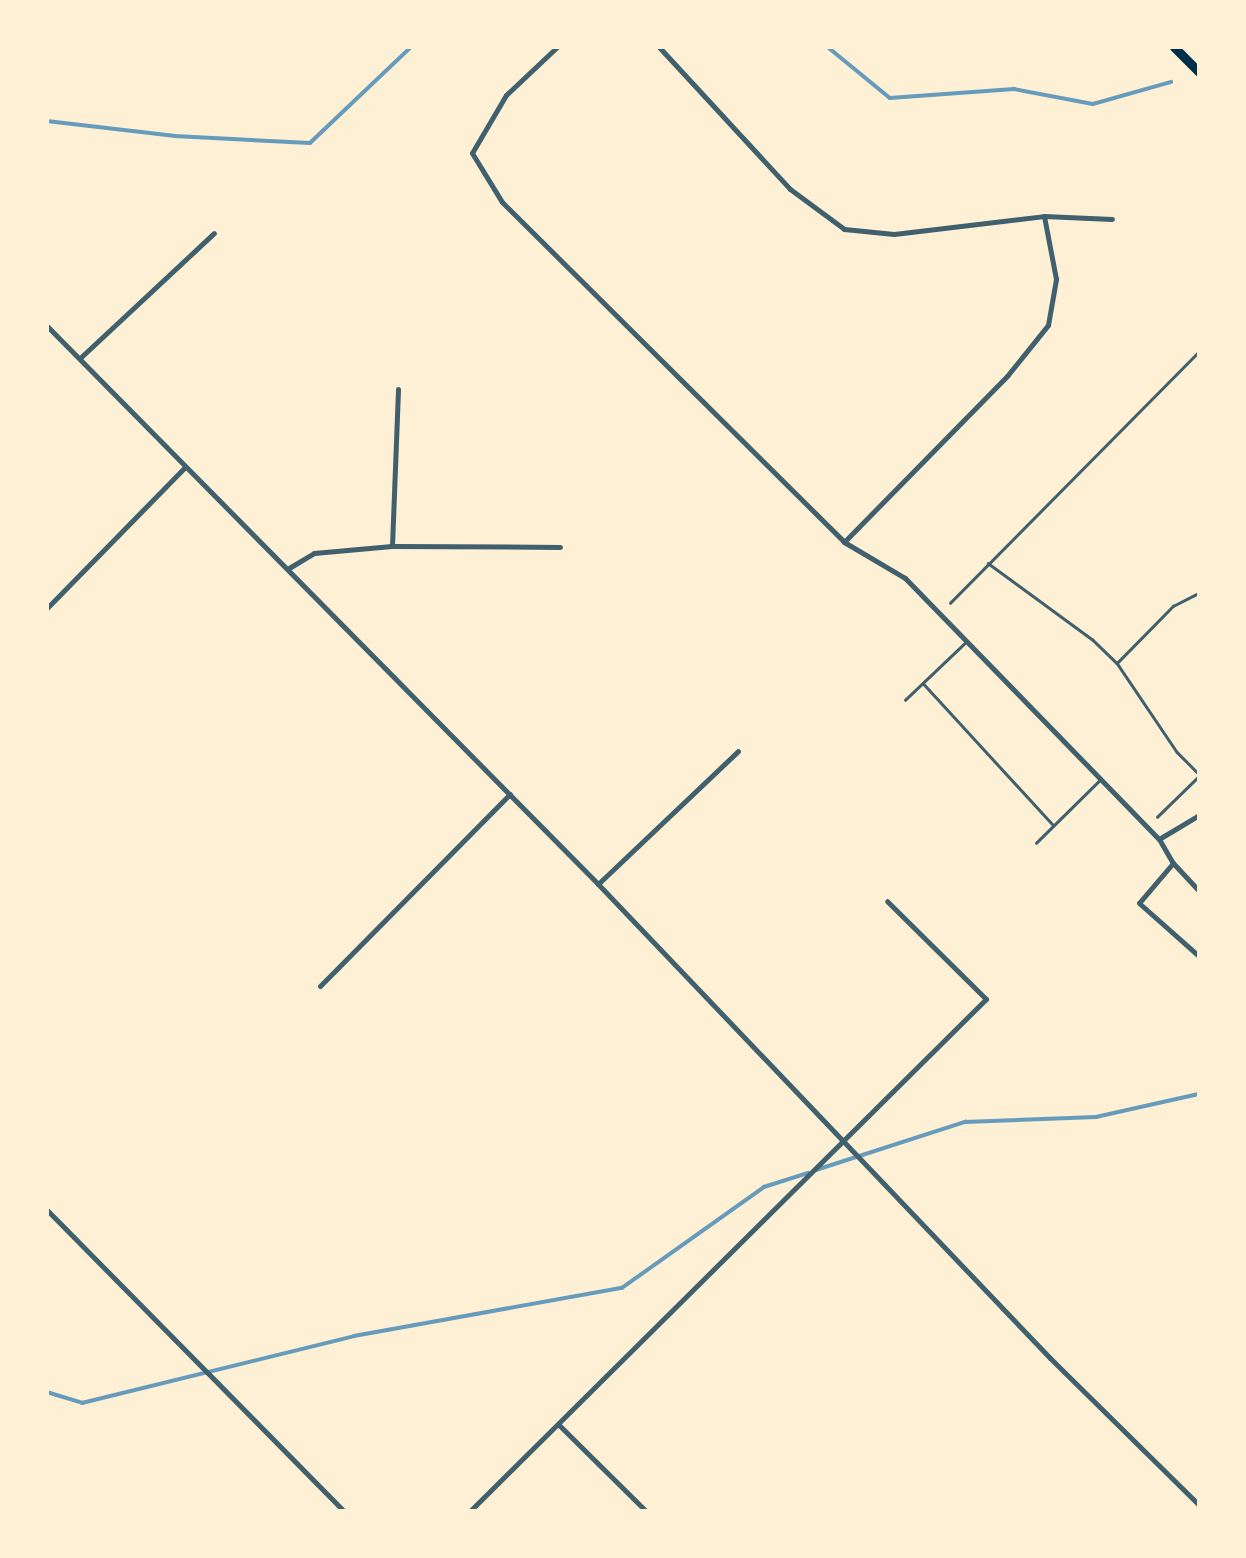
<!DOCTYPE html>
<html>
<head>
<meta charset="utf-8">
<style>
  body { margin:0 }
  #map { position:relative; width:1246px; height:1558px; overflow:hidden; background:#fdf0d5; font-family:"PT Sans Narrow",sans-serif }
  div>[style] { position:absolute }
  .stream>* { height:3.5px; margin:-1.75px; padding:0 1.75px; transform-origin:1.75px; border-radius:1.75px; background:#669bbc }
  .service>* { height:2.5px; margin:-1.25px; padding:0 1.25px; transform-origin:1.25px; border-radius:1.25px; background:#3f606c }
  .minor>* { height:5px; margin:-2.5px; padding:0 2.5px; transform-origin:2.5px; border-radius:2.5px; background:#3f606c }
  .primary>* { height:9px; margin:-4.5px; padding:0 4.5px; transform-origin:4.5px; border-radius:4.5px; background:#003049 }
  span { translate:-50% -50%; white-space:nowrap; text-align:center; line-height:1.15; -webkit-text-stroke:5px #fdf0d5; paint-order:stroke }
  .frame { position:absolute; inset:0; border:49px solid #fdf0d5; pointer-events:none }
</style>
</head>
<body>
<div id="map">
  <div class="stream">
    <div style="left:828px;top:47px;width:80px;rotate:39.4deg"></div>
    <div style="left:890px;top:98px;width:124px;rotate:-4.2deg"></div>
    <div style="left:1014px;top:89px;width:80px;rotate:10.8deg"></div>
    <div style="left:1093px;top:104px;width:81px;rotate:-15.8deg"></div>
    <div style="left:47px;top:121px;width:129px;rotate:6.7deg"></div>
    <div style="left:175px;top:136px;width:135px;rotate:3deg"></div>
    <div style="left:310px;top:143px;width:139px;rotate:-43.5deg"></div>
    <div style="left:816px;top:1170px;width:157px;rotate:-17.9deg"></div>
    <div style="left:965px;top:1122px;width:131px;rotate:-2.2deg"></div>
    <div style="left:1096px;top:1117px;width:106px;rotate:-12.6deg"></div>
    <div style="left:47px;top:1392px;width:37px;rotate:17deg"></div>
    <div style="left:82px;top:1403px;width:280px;rotate:-13.8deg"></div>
    <div style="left:354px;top:1336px;width:272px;rotate:-10.2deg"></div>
    <div style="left:622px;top:1288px;width:174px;rotate:-35.4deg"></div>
    <div style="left:764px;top:1187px;width:46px;rotate:-17.7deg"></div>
  </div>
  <div class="service">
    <div style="left:988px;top:563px;width:129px;rotate:36.2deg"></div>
    <div style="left:1092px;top:639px;width:35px;rotate:44deg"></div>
    <div style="left:1117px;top:663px;width:107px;rotate:56deg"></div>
    <div style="left:1177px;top:752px;width:31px;rotate:45deg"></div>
    <div style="left:950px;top:603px;width:354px;rotate:-45.3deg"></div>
    <div style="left:1117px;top:663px;width:80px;rotate:-45.5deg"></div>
    <div style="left:1173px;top:606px;width:29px;rotate:-27deg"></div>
    <div style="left:923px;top:683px;width:191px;rotate:47.5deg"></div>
    <div style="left:905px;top:700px;width:84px;rotate:-43.6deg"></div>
    <div style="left:1157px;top:817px;width:59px;rotate:-44.3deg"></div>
    <div style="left:1036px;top:843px;width:91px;rotate:-44.6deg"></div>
  </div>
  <div class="minor">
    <div style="left:557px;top:47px;width:70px;rotate:136.7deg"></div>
    <div style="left:506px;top:95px;width:67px;rotate:120.4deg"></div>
    <div style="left:472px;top:153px;width:57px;rotate:58.5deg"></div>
    <div style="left:502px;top:202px;width:482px;rotate:44.8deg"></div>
    <div style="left:844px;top:542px;width:71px;rotate:30.5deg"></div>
    <div style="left:905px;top:578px;width:364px;rotate:45.8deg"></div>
    <div style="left:1159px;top:839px;width:28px;rotate:60deg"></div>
    <div style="left:1173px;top:863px;width:38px;rotate:47deg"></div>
    <div style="left:659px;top:47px;width:193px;rotate:47.3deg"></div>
    <div style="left:790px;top:189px;width:67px;rotate:36.5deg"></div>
    <div style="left:844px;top:229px;width:50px;rotate:5.7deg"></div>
    <div style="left:894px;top:234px;width:151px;rotate:-6.8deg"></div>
    <div style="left:1044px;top:216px;width:68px;rotate:2.5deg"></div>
    <div style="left:47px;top:326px;width:784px;rotate:45.36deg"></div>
    <div style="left:598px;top:884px;width:655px;rotate:46.36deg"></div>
    <div style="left:1050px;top:1358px;width:209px;rotate:44.6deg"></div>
    <div style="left:80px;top:358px;width:183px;rotate:-43deg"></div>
    <div style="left:844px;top:542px;width:233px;rotate:-45.5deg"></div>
    <div style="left:1007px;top:376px;width:65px;rotate:-51.2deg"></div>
    <div style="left:1048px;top:325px;width:47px;rotate:-80.1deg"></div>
    <div style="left:1056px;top:279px;width:64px;rotate:-100.8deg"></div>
    <div style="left:392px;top:546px;width:157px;rotate:-87.8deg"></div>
    <div style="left:289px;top:568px;width:29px;rotate:-31deg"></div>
    <div style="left:314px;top:553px;width:78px;rotate:-5.1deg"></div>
    <div style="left:392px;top:546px;width:168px;rotate:0.3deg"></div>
    <div style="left:47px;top:608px;width:197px;rotate:-45.6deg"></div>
    <div style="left:1159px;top:839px;width:47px;rotate:-31deg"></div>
    <div style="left:1173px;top:863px;width:52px;rotate:130.4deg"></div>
    <div style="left:1139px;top:903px;width:80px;rotate:41.5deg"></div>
    <div style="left:598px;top:884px;width:193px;rotate:-43.5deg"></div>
    <div style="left:320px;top:986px;width:270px;rotate:-45.3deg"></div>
    <div style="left:47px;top:1210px;width:423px;rotate:45.4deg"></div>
    <div style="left:558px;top:1424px;width:124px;rotate:44.7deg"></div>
    <div style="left:470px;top:1511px;width:727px;rotate:-44.78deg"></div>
    <div style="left:986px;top:999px;width:139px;rotate:-135.3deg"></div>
  </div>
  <div class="primary">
    <div style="left:1174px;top:47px;width:35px;rotate:45deg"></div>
  </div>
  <div class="frame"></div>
</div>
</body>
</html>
